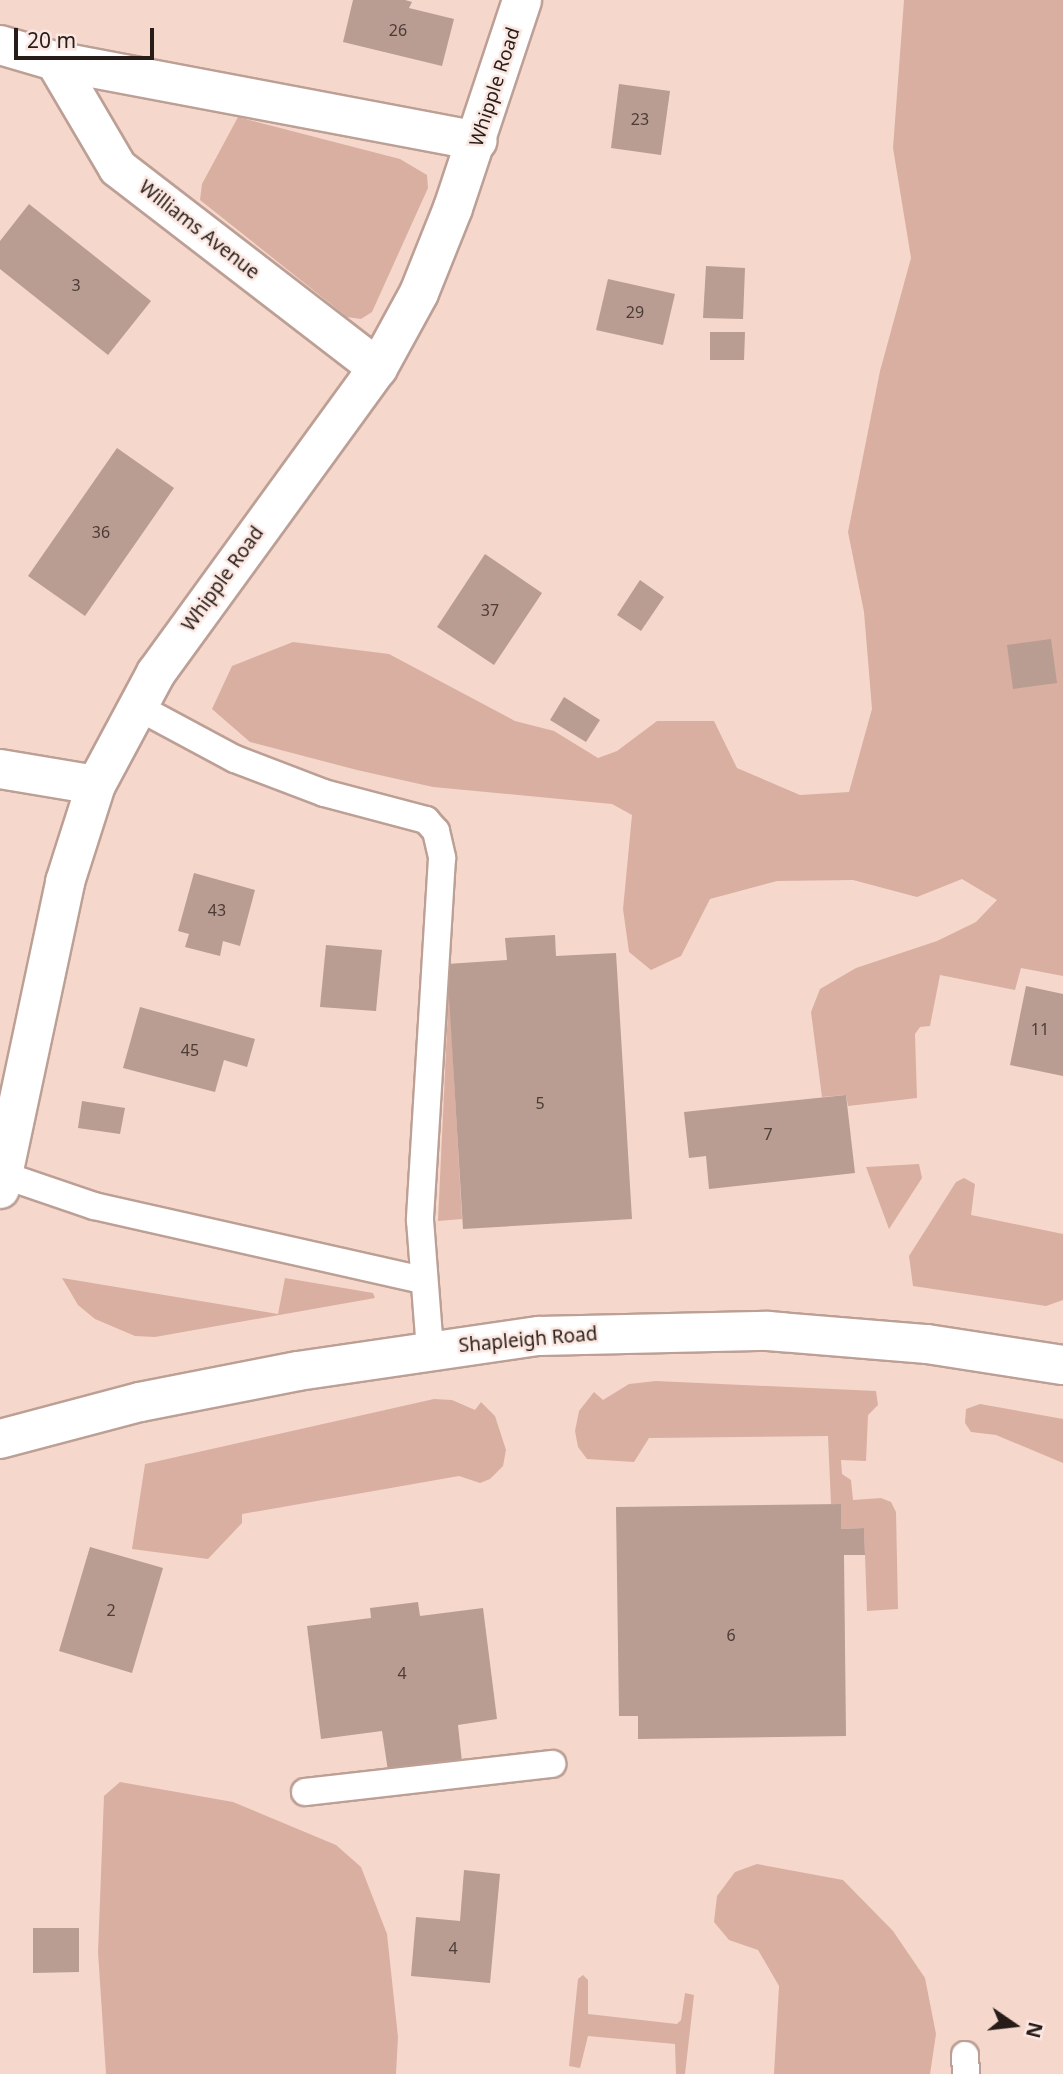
<!DOCTYPE html>
<html>
<head>
<meta charset="utf-8">
<style>
  body { margin:0 }
  #map { position:relative; width:1063px; height:2074px; overflow:hidden; background:#f6d7cc; font-family:"Noto Sans",sans-serif }
  div>[style] { position:absolute }
  .green>* { inset:0; background:#d9afa1 }
  .building>* { inset:0; background:#b99c92 }
  .roads { filter:drop-shadow(2px 0 #bc9f95) drop-shadow(-2px 0 #bc9f95) drop-shadow(0 2px #bc9f95) drop-shadow(0 -2px #bc9f95) }
  .lane>* { height:26px; margin:-13px; padding:0 13px; transform-origin:13px; border-radius:13px; background:#fff }
  .street>* { height:38px; margin:-19px; padding:0 19px; transform-origin:19px; border-radius:19px; background:#fff }
  .secondary>* { height:38px; margin:-19px; padding:0 19px; transform-origin:19px; border-radius:19px; background:#fff }
  span { translate:-50% -50%; white-space:nowrap; text-align:center; line-height:1.15; -webkit-text-stroke:5px #fbe7e1; paint-order:stroke }
  .number-label { font-size:16px; color:#4c3c36 }
  .number-label span { -webkit-text-stroke-width:0 }
  .street-label { font-size:19px; color:#271c18 }
  .north { position:absolute; left:979px; top:1990px; width:70px; height:70px; -webkit-text-stroke:5px #fbe7e1; paint-order:stroke; rotate:104deg; font-size:19px; font-weight:700; line-height:28px; text-align:center; color:#271c18 }
  .north::after { content:''; display:block; margin:auto; width:24px; height:32px; background:#271c18; clip-path:polygon(50% 0,100% 100%,50% 72%,0 100%) }
  .scale { position:absolute; left:14px; top:28px; width:140px; height:32px; box-sizing:border-box; border:4px solid #271c18; border-top:0; padding-left:9px; font-size:21px; line-height:24px; white-space:nowrap; color:#271c18; -webkit-text-stroke:5px #fbe7e1; paint-order:stroke }
</style>
</head>
<body>
<div id="map">
  <div class="green">
    <div style="clip-path:polygon(904px 0,1063px 0,1063px 976px,1021px 968px,1015px 990px,940px 975px,930px 1026px,920px 1027px,915px 1034px,917px 1098px,848px 1106px,846px 1095px,822px 1097px,811px 1012px,820px 989px,856px 968px,937px 941px,976px 922px,997px 900px,962px 879px,917px 897px,853px 880px,777px 881px,710px 899px,681px 956px,651px 970px,629px 952px,623px 909px,632px 815px,612px 804px,433px 787px,357px 770px,250px 742px,212px 709px,232px 666px,293px 642px,389px 654px,515px 721px,554px 731px,598px 758px,617px 751px,657px 721px,714px 721px,737px 768px,800px 795px,849px 792px,872px 709px,864px 612px,848px 532px,880px 371px,911px 258px,893px 148px)"></div>
    <div style="clip-path:polygon(238px 117px,400px 159px,427px 175px,428px 188px,372px 312px,361px 319px,347px 317px,200px 200px,202px 184px)"></div>
    <div style="clip-path:polygon(449px 987px,462px 1219px,438px 1221px)"></div>
    <div style="clip-path:polygon(919px 1164px,922px 1178px,889px 1229px,866px 1167px)"></div>
    <div style="clip-path:polygon(964px 1178px,975px 1184px,971px 1215px,1063px 1234px,1063px 1300px,1046px 1306px,913px 1286px,909px 1256px,956px 1182px)"></div>
    <div style="clip-path:polygon(285px 1278px,373px 1293px,375px 1298px,155px 1337px,135px 1336px,95px 1319px,78px 1305px,62px 1278px,278px 1314px)"></div>
    <div style="clip-path:polygon(656px 1381px,876px 1391px,878px 1405px,868px 1415px,866px 1461px,841px 1460px,842px 1474px,851px 1480px,853px 1500px,881px 1498px,891px 1502px,896px 1512px,898px 1609px,867px 1611px,864px 1528px,841px 1529px,841px 1504px,831px 1504px,828px 1436px,649px 1438px,634px 1462px,587px 1459px,578px 1447px,575px 1431px,579px 1411px,594px 1392px,603px 1400px,629px 1384px)"></div>
    <div style="clip-path:polygon(434px 1399px,452px 1400px,475px 1410px,481px 1402px,495px 1416px,506px 1450px,503px 1466px,490px 1479px,480px 1483px,459px 1476px,242px 1514px,242px 1523px,208px 1559px,132px 1549px,145px 1464px)"></div>
    <div style="clip-path:polygon(980px 1404px,1063px 1419px,1063px 1463px,996px 1435px,971px 1432px,965px 1423px,966px 1409px)"></div>
    <div style="clip-path:polygon(120px 1782px,233px 1802px,336px 1845px,361px 1867px,387px 1934px,398px 2037px,396px 2074px,106px 2074px,98px 1952px,104px 1796px)"></div>
    <div style="clip-path:polygon(757px 1864px,843px 1880px,893px 1931px,925px 1978px,936px 2034px,930px 2074px,774px 2074px,779px 1986px,758px 1950px,729px 1940px,714px 1922px,717px 1896px,735px 1872px)"></div>
    <div style="clip-path:polygon(583px 1975px,588px 1980px,588px 2014px,677px 2024px,681px 2020px,685px 1993px,694px 1995px,685px 2074px,676px 2074px,675px 2044px,588px 2036px,580px 2068px,569px 2066px,578px 1979px)"></div>
  </div>
  <div class="building">
    <div style="clip-path:polygon(353px 0,405px 0,412px 2px,409px 8px,454px 19px,442px 66px,343px 42px)"></div>
    <div style="clip-path:polygon(619px 84px,670px 91px,661px 155px,611px 148px)"></div>
    <div style="clip-path:polygon(29px 204px,151px 301px,108px 355px,0 269px,0 241px)"></div>
    <div style="clip-path:polygon(706px 266px,745px 268px,743px 319px,703px 318px)"></div>
    <div style="clip-path:polygon(608px 279px,675px 294px,663px 345px,596px 330px)"></div>
    <div style="clip-path:polygon(710px 332px,745px 332px,744px 360px,710px 360px)"></div>
    <div style="clip-path:polygon(117px 448px,174px 488px,85px 616px,28px 576px)"></div>
    <div style="clip-path:polygon(485px 554px,542px 593px,494px 665px,437px 627px)"></div>
    <div style="clip-path:polygon(640px 580px,664px 597px,641px 631px,617px 615px)"></div>
    <div style="clip-path:polygon(1051px 639px,1057px 683px,1013px 689px,1007px 645px)"></div>
    <div style="clip-path:polygon(564px 697px,600px 720px,586px 742px,550px 720px)"></div>
    <div style="clip-path:polygon(194px 873px,255px 890px,240px 946px,223px 941px,220px 956px,185px 947px,189px 934px,178px 931px)"></div>
    <div style="clip-path:polygon(555px 935px,556px 956px,616px 953px,632px 1219px,463px 1229px,447px 964px,507px 960px,505px 938px)"></div>
    <div style="clip-path:polygon(326px 945px,382px 950px,376px 1011px,320px 1007px)"></div>
    <div style="clip-path:polygon(1026px 986px,1063px 994px,1063px 1076px,1010px 1065px)"></div>
    <div style="clip-path:polygon(140px 1007px,255px 1039px,247px 1067px,224px 1060px,215px 1092px,123px 1068px)"></div>
    <div style="clip-path:polygon(846px 1095px,855px 1173px,709px 1189px,706px 1156px,689px 1158px,684px 1112px)"></div>
    <div style="clip-path:polygon(82px 1101px,125px 1108px,120px 1134px,78px 1128px)"></div>
    <div style="clip-path:polygon(841px 1504px,841px 1529px,864px 1528px,865px 1555px,844px 1555px,846px 1736px,638px 1739px,638px 1716px,619px 1716px,616px 1507px)"></div>
    <div style="clip-path:polygon(90px 1547px,163px 1568px,132px 1673px,59px 1651px)"></div>
    <div style="clip-path:polygon(418px 1602px,420px 1616px,483px 1608px,497px 1719px,458px 1725px,462px 1762px,388px 1771px,382px 1731px,321px 1739px,307px 1626px,371px 1618px,370px 1608px)"></div>
    <div style="clip-path:polygon(464px 1870px,500px 1874px,490px 1983px,411px 1976px,416px 1917px,460px 1921px)"></div>
    <div style="clip-path:polygon(33px 1928px,79px 1928px,79px 1972px,33px 1973px)"></div>
  </div>
  <div class="roads">
    <div class="lane">
      <div style="left:136px;top:706px;width:112px;rotate:28.2deg"></div>
      <div style="left:235px;top:759px;width:95px;rotate:20.9deg"></div>
      <div style="left:324px;top:793px;width:106px;rotate:14.8deg"></div>
      <div style="left:426px;top:820px;width:15px;rotate:48deg"></div>
      <div style="left:436px;top:831px;width:28px;rotate:77deg"></div>
      <div style="left:442px;top:858px;width:363px;rotate:93.5deg"></div>
      <div style="left:420px;top:1220px;width:130px;rotate:85.6deg"></div>
      <div style="left:3px;top:1175px;width:96px;rotate:18.8deg"></div>
      <div style="left:94px;top:1206px;width:336px;rotate:12.7deg"></div>
      <div style="left:305px;top:1792px;width:249px;rotate:-6.5deg"></div>
      <div style="left:965px;top:2055px;width:19px;rotate:87deg"></div>
    </div>
    <div class="street">
      <div style="left:0;top:45px;width:57px;rotate:16.2deg"></div>
      <div style="left:55px;top:61px;width:430px;rotate:10.7deg"></div>
      <div style="left:55px;top:61px;width:124px;rotate:59.5deg"></div>
      <div style="left:118px;top:168px;width:328px;rotate:37.6deg"></div>
      <div style="left:0;top:769px;width:97px;rotate:9.5deg"></div>
    </div>
    <div class="secondary">
      <div style="left:0;top:1189px;width:314px;rotate:-78deg"></div>
      <div style="left:65px;top:882px;width:102px;rotate:-72.3deg"></div>
      <div style="left:96px;top:785px;width:127px;rotate:-61.8deg"></div>
      <div style="left:156px;top:673px;width:377px;rotate:-54deg"></div>
      <div style="left:378px;top:368px;width:85px;rotate:-61.3deg"></div>
      <div style="left:419px;top:293px;width:92px;rotate:-68.2deg"></div>
      <div style="left:453px;top:208px;width:219px;rotate:-71.6deg"></div>
      <div style="left:0;top:1439px;width:145px;rotate:-14.8deg"></div>
      <div style="left:140px;top:1402px;width:161px;rotate:-11.1deg"></div>
      <div style="left:298px;top:1371px;width:244px;rotate:-8.3deg"></div>
      <div style="left:539px;top:1336px;width:229px;rotate:-1.3deg"></div>
      <div style="left:768px;top:1331px;width:160px;rotate:4.7deg"></div>
      <div style="left:927px;top:1344px;width:138px;rotate:8.8deg"></div>
    </div>
  </div>
  <div class="number-label">
    <span style="left:398px;top:30px">26</span>
    <span style="left:640px;top:119px">23</span>
    <span style="left:76px;top:285px">3</span>
    <span style="left:635px;top:312px">29</span>
    <span style="left:101px;top:532px">36</span>
    <span style="left:490px;top:610px">37</span>
    <span style="left:217px;top:910px">43</span>
    <span style="left:1040px;top:1029px">11</span>
    <span style="left:190px;top:1050px">45</span>
    <span style="left:540px;top:1103px">5</span>
    <span style="left:768px;top:1134px">7</span>
    <span style="left:111px;top:1610px">2</span>
    <span style="left:731px;top:1635px">6</span>
    <span style="left:402px;top:1673px">4</span>
    <span style="left:453px;top:1948px">4</span>
  </div>
  <div class="street-label">
    <span style="left:495px;top:87px;rotate:-72deg">Whipple Road</span>
    <span style="left:199px;top:230px;rotate:38deg">Williams Avenue</span>
    <span style="left:223px;top:579px;rotate:-54deg">Whipple Road</span>
    <span style="left:528px;top:1340px;rotate:-5deg">Shapleigh Road</span>
  </div>
  <div class="north">N</div>
  <div class="scale">20 m</div>
</div>
</body>
</html>
